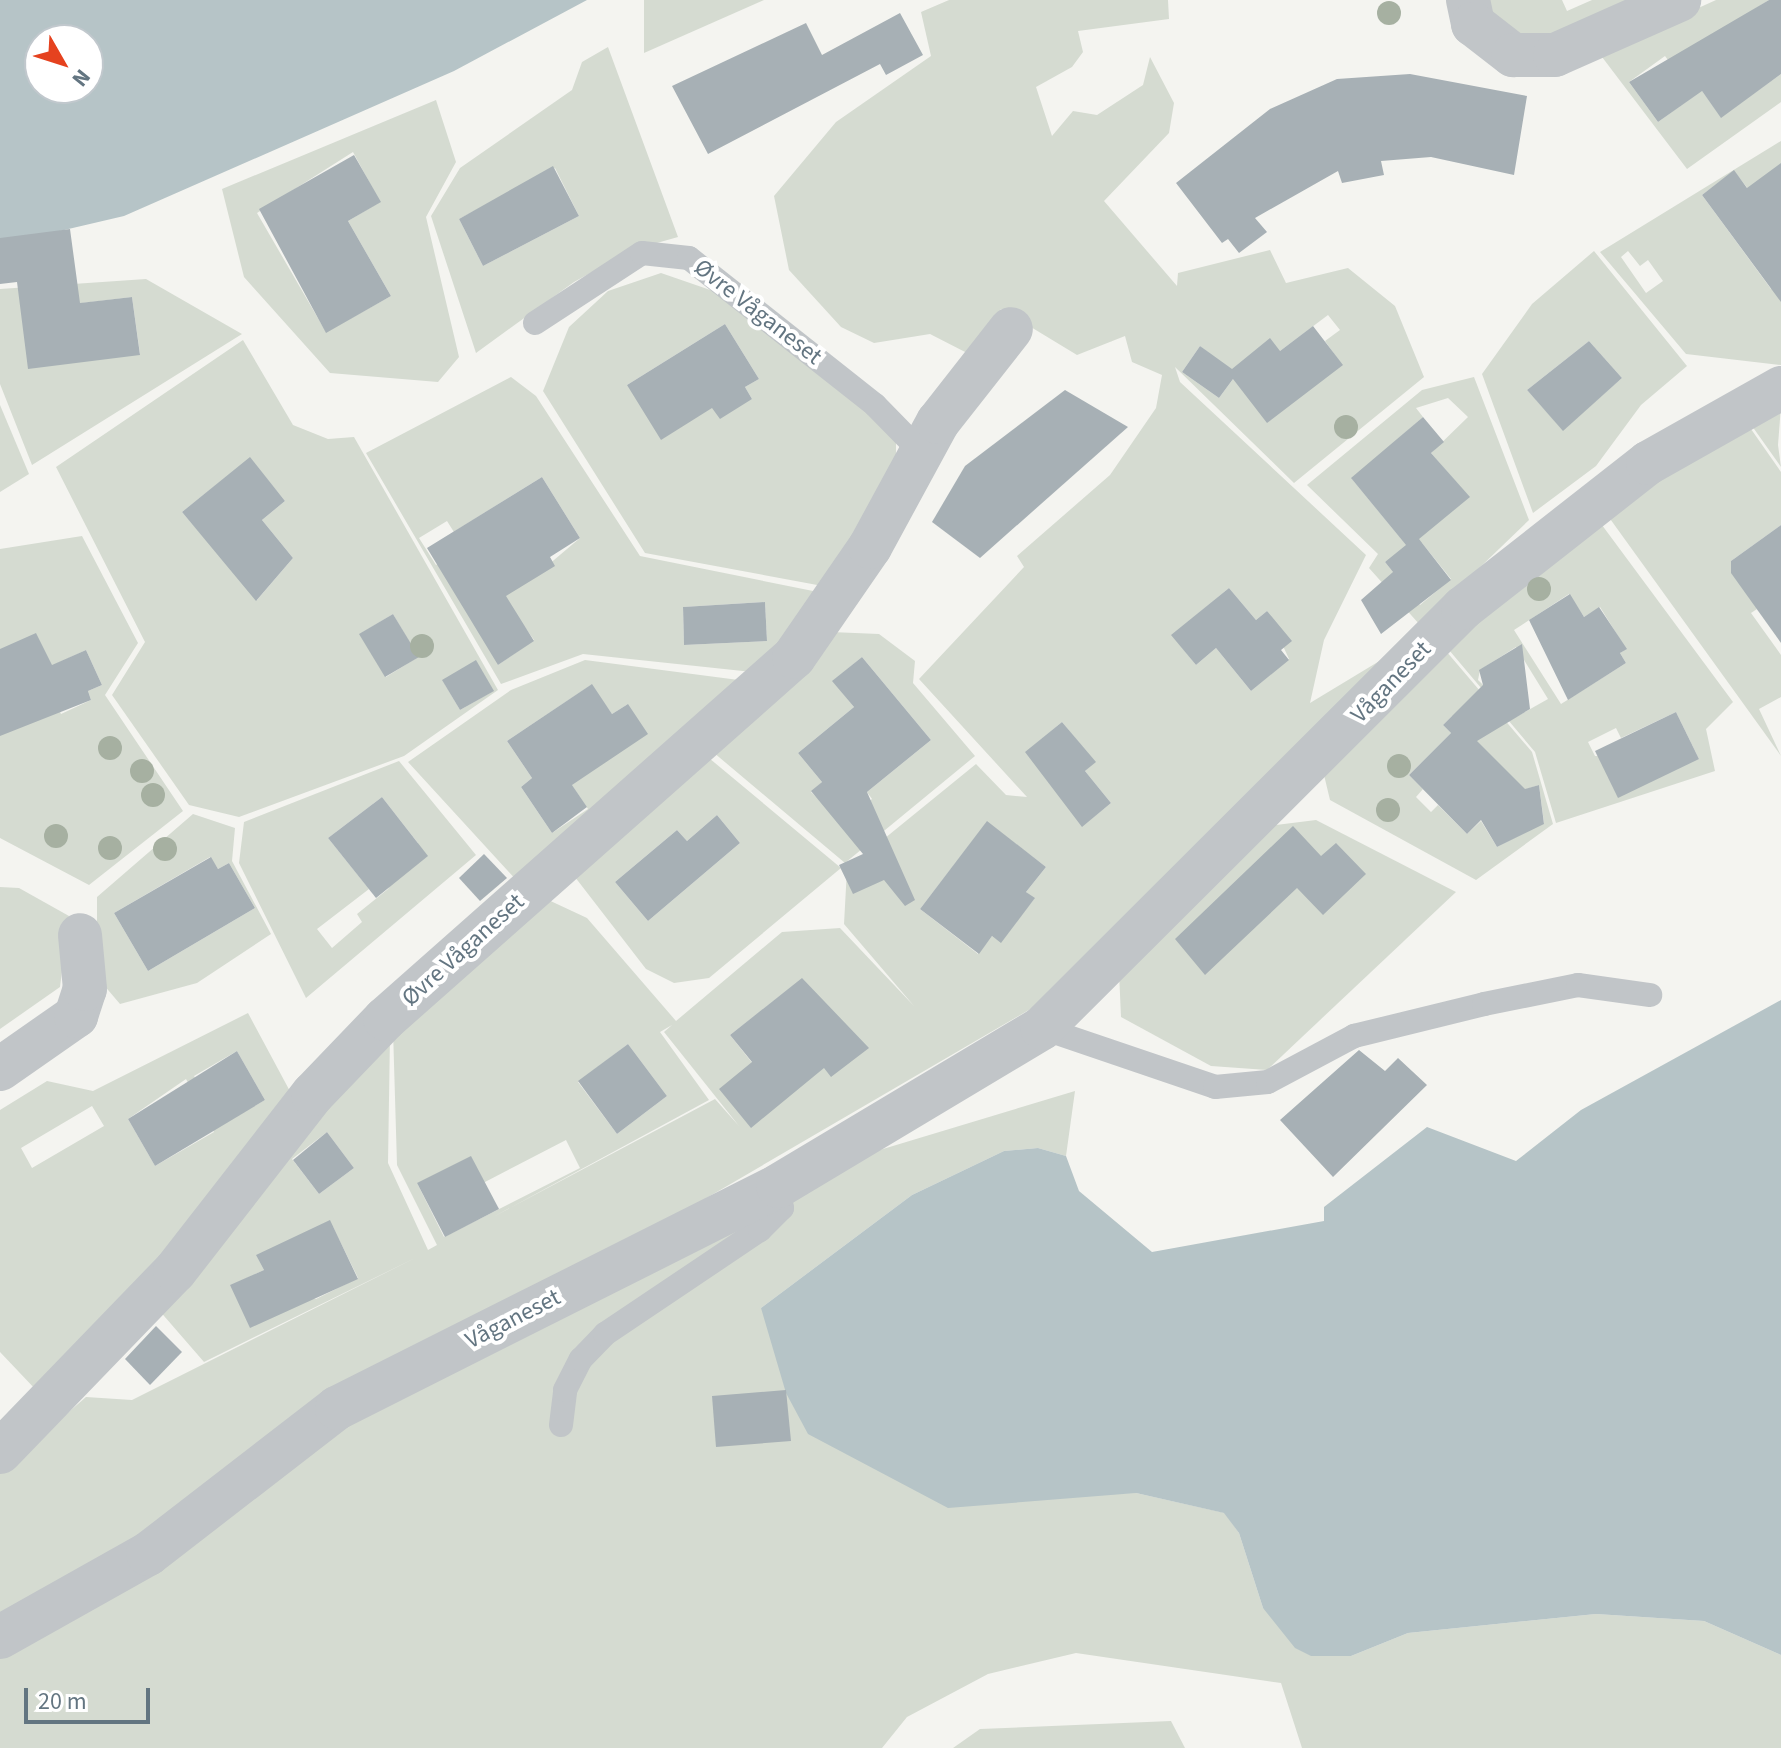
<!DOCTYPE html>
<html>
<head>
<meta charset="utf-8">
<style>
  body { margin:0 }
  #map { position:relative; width:1781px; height:1748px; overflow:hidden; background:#f4f4f0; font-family:"Source Sans 3",sans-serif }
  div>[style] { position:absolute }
  .green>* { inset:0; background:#d5dbd1 }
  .water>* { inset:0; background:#b6c4c7 }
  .building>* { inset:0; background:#a7b0b5 }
  .service>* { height:24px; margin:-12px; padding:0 12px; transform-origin:12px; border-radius:12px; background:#c1c5c8 }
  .minor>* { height:44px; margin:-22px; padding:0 22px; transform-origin:22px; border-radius:22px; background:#c1c5c8 }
  .trees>* { width:24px; height:24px; margin:-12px; border-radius:50%; background:#a6b0a1 }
  span { translate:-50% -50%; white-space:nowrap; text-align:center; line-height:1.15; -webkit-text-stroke:8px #fff; paint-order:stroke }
  .street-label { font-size:24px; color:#637581 }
  .north { position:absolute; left:24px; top:24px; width:80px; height:80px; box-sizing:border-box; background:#fff; border:2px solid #c1c8cd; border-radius:50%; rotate:129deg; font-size:22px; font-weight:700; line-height:32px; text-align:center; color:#637581 }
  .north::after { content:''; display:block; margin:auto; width:28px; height:36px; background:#e5421f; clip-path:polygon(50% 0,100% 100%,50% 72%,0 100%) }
  .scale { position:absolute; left:24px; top:1688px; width:126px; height:36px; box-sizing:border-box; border:4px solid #637581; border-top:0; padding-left:10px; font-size:24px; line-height:28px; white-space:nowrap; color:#637581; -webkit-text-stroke:6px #fff; paint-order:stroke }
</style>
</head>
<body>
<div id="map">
  <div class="green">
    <div style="clip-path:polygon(644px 0,764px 0,644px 53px)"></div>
    <div style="clip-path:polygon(evenodd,949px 0,1168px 0,1169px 19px,1078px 31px,1083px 52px,1072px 67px,1036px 87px,1052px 136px,1073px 111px,1097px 115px,1143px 85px,1150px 57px,1174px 103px,1169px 133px,1104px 201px,1177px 286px,1178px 273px,1270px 250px,1286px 283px,1348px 268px,1395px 306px,1424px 377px,1294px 483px,1175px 367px,1180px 382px,1366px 555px,1324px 640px,1310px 703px,1396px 651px,1039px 1004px,691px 1207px,1075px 1091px,1066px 1156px,1038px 1148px,1004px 1151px,912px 1195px,761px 1308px,1066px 1494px,1136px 1493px,1225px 1513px,1239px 1533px,1263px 1608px,1351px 1656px,1408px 1633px,1596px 1614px,1704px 1621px,1781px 1655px,1781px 1748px,1302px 1748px,1281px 1683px,1076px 1653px,988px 1674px,907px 1717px,882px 1748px,0 1748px,0 1472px,86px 1397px,132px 1400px,415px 1258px,204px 1362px,158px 1309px,390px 1035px,388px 1163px,428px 1250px,437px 1245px,397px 1165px,393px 1030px,542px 897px,587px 918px,676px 1021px,782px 932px,840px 928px,914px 1006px,844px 924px,847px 869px,976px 764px,1006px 795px,1027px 797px,919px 679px,1024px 567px,1017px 556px,1110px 475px,1156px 408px,1162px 375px,1132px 362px,1125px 336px,1077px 355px,1001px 309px,969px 354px,930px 334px,874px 343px,841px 327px,789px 270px,774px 196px,836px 122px,931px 56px,921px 12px,949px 0,1328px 315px,1340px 330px,1325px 341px,1342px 365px,1280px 351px,1328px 315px,949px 0,1200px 346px,1236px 375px,1219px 398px,1182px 372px,1200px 346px,949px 0,1229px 588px,1256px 620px,1267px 611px,1289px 659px,1251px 691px,1216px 648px,1196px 665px,1172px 635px,1229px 588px,949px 0,1062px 722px,1095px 762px,1085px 771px,1111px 803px,1085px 824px,1026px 752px,1062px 722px,949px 0,987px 822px,1046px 867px,1026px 892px,1034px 899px,1001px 942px,992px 936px,978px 954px,920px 909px,987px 822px,949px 0,802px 979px,868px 1048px,765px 1079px,730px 1035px,802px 979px,949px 0,672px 1025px,664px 1032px,739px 1126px,715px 1099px,493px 1217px,709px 1100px,660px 1032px,672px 1025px,949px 0,628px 1044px,667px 1096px,617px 1134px,578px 1082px,628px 1044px,949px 0,327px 1132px,354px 1168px,319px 1194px,292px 1159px,327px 1132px,949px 0,566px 1140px,580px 1168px,444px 1237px,417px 1183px,485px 1182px,566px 1140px,949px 0,333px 1227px,358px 1278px,316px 1299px,230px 1286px,264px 1270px,257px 1256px,333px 1227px)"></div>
    <div style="clip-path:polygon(1486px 0,1562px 0,1567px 11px,1592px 0,1651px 0,1559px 39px,1502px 42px)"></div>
    <div style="clip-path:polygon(evenodd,1716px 0,1769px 0,1689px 50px,1697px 84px,1721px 117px,1781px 74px,1781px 102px,1687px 169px,1599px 53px,1716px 0,1665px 56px,1694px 96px,1658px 122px,1629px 82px,1665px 56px)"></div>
    <div style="clip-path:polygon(evenodd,608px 47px,678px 237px,632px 250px,574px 282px,476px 353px,431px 216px,460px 168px,572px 90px,582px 62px,608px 47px,555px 168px,579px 216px,483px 266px,459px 219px,555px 168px)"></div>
    <div style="clip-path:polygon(evenodd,436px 100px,456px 162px,426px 217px,459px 357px,438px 382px,330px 373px,244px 277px,222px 189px,436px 100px,353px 152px,380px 202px,348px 221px,391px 296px,326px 332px,257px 213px,353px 152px)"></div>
    <div style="clip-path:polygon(evenodd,1781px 141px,1781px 187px,1749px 190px,1734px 171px,1702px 195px,1771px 289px,1781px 284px,1781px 365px,1686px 354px,1600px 252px,1781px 141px,1628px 251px,1640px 266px,1648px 260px,1663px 281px,1646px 293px,1621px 257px,1628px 251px)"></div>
    <div style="clip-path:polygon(evenodd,1594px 251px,1687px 366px,1641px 405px,1596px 466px,1533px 513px,1482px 374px,1532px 304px,1594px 251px,1589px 341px,1622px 378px,1563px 430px,1527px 390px,1589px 341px)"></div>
    <div style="clip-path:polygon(evenodd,661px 273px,719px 293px,849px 394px,896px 442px,896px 479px,828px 587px,645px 553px,543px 391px,569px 327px,608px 291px,661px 273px,725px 324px,759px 379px,745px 387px,752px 399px,712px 408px,627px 385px,725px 324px)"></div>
    <div style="clip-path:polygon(evenodd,146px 279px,242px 334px,32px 465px,0 384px,0 289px,146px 279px,132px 297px,140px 354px,24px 310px,132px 297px)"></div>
    <div style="clip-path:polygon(evenodd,243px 340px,293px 425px,328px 439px,354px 437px,498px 690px,404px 756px,239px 817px,189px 805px,112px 695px,145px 642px,56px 467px,243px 340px,250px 458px,285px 501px,262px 520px,293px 558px,257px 600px,182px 512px,250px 458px,243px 340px,393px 614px,418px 657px,386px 677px,360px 634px,393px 614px,243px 340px,443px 681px,493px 691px,460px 710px,443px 681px)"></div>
    <div style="clip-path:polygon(evenodd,511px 377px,536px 396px,640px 556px,823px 593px,770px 674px,583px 654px,501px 684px,366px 453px,511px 377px,542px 477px,580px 538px,528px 582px,498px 589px,534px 640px,498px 665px,483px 577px,455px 531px,542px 477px,511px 377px,447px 521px,464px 548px,436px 565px,419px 538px,447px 521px,511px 377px,765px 602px,767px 641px,684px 645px,683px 607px,765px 602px)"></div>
    <div style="clip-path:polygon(evenodd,1474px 377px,1529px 520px,1420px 625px,1369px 568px,1378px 554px,1307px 485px,1422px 390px,1474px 377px,1448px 398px,1468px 417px,1431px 453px,1469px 497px,1408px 547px,1352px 479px,1423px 417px,1416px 408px,1448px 398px,1474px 377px,1422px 543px,1451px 579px,1420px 605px,1385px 562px,1422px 543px)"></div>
    <div style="clip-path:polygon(0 405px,29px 474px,0 492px)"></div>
    <div style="clip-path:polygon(1781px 406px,1778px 445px,1781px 467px,1747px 419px)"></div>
    <div style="clip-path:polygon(1744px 419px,1781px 472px,1781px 525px,1731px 561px,1757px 609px,1751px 613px,1781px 655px,1781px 697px,1759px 709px,1781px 756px,1608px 516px)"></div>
    <div style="clip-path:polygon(evenodd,1599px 521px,1733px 702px,1706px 729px,1715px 771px,1556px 823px,1535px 752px,1449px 650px,1514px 585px,1599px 521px,1569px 594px,1584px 617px,1600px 607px,1626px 649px,1620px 653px,1626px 663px,1561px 704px,1514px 630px,1569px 594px,1599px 521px,1516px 647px,1548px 699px,1516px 717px,1478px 680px,1480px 670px,1516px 647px,1599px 521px,1676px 712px,1699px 759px,1595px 756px,1588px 742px,1616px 728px,1621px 738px,1676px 712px)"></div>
    <div style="clip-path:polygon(82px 536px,138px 643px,105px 695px,183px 811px,89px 885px,0 838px,0 728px,56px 703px,61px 714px,91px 700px,88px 691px,102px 685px,86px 650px,47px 668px,0 649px,0 549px)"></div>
    <div style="clip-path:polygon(evenodd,831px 632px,879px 634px,915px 661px,913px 683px,975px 756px,845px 863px,707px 747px,831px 632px,862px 657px,931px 740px,867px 792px,872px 799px,843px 822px,811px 792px,822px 782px,798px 753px,854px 707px,833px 681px,862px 657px)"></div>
    <div style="clip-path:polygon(evenodd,1446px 651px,1532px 752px,1553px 824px,1476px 880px,1330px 800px,1324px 775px,1446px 651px,1452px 716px,1505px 796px,1539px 785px,1544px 823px,1497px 847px,1481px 821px,1467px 834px,1438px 805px,1431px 812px,1416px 797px,1423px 789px,1409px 775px,1451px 733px,1443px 725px,1452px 716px)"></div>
    <div style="clip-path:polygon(evenodd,585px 660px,754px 682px,519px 883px,408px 762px,511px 690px,585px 660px,591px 685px,612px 714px,628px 704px,563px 772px,588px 809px,552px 833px,521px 787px,532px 778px,507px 741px,591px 685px)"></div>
    <div style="clip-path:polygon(evenodd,703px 753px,841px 868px,709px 978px,674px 983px,646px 969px,568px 868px,703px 753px,717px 815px,740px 843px,648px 921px,615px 882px,677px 830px,687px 841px,717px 815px)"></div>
    <div style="clip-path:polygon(evenodd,399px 761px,476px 855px,306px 998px,239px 863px,244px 822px,399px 761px,382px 797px,418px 843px,388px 889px,357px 914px,362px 922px,332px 948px,317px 929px,369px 889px,328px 838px,382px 797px)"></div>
    <div style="clip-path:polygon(evenodd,193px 814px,235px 828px,232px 861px,271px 934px,197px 983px,120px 1004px,97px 977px,97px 897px,193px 814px,210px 857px,218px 869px,229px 863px,255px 908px,148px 971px,114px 913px,210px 857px)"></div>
    <div style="clip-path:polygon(1316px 820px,1456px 892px,1267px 1070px,1211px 1066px,1121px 1017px,1119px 972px,1269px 826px)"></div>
    <div style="clip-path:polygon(0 887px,19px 888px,69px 916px,60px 987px,0 1029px)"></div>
    <div style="clip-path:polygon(evenodd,248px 1013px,292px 1095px,220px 1189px,37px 1391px,0 1352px,0 1110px,47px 1081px,93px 1091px,248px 1013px,237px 1051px,265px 1100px,222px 1124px,194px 1076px,237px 1051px,248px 1013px,186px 1079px,214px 1132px,155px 1166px,128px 1119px,186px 1079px,248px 1013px,92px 1106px,104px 1126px,32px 1168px,21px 1148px,92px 1106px)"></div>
    <div style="clip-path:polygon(1171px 1721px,1185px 1748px,953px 1748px,980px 1729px)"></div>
  </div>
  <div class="water">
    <div style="clip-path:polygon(evenodd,0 0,587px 0,454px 71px,124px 216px,0 245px,0 0,40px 40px,88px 40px,88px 88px,40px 88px,40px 40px)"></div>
    <div style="clip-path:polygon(1781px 1000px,1781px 1655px,1704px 1621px,1596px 1614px,1408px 1633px,1351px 1656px,1311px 1656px,1295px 1648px,1263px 1608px,1239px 1533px,1224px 1513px,1136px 1493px,948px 1508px,808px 1434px,786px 1393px,761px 1308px,912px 1195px,1004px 1151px,1038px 1148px,1066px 1156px,1079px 1191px,1152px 1252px,1324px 1221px,1324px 1207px,1427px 1127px,1516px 1161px,1581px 1110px)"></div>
  </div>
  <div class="building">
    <div style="clip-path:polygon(1769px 0,1781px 0,1781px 74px,1721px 118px,1702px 91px,1658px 122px,1629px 82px)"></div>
    <div style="clip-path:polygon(900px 13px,923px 55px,886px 75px,880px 64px,708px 154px,672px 86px,806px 23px,822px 55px)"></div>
    <div style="clip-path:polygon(1410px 74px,1527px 96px,1514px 175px,1431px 157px,1381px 161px,1384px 175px,1342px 183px,1338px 171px,1255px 218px,1267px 232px,1239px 253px,1228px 239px,1222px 243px,1176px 183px,1270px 109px,1337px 79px)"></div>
    <div style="clip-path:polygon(354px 155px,381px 202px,348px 221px,391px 296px,326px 333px,259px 209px)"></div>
    <div style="clip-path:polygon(1781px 163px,1781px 302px,1702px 195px,1734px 170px,1747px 188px)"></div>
    <div style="clip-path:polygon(553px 166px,579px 216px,483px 266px,459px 219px)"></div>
    <div style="clip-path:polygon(70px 229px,80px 303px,132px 297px,140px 355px,28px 369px,17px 282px,0 284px,0 238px)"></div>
    <div style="clip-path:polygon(725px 324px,759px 379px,745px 387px,752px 399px,720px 419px,712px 408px,661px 440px,627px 385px)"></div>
    <div style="clip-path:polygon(1313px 326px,1343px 365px,1267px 423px,1233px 379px,1219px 398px,1182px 372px,1200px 346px,1232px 369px,1270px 338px,1280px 351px)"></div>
    <div style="clip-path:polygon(1589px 341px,1622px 378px,1563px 431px,1527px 390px)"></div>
    <div style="clip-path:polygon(1065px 390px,1128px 427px,980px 558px,932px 522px,965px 466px)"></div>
    <div style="clip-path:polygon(1423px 417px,1444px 442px,1431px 453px,1470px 497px,1419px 539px,1451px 580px,1381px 634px,1361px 600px,1393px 572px,1385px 562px,1406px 545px,1351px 478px)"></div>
    <div style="clip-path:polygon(250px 457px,285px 501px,262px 520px,293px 558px,256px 601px,182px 512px)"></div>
    <div style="clip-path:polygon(542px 477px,580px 538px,550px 557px,555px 566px,506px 596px,534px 641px,498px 665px,427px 548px)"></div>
    <div style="clip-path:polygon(1781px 525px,1781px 643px,1731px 573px,1731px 561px)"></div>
    <div style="clip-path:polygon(1229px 588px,1256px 620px,1267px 611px,1292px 641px,1281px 650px,1289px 660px,1251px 691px,1216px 648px,1196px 665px,1171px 635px)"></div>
    <div style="clip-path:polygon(1570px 594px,1584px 617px,1599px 607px,1627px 649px,1620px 653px,1626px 663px,1568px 700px,1529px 620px)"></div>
    <div style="clip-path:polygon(765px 602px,767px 641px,684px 645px,683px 607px)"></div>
    <div style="clip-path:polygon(393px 614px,419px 657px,385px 677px,359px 634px)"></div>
    <div style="clip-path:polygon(36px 633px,52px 665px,86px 650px,102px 685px,88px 691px,91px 700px,0 736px,0 649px)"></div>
    <div style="clip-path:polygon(1522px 644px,1530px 709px,1477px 741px,1525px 789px,1539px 785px,1544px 824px,1497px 847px,1481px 820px,1467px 834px,1409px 775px,1451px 733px,1443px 725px,1483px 685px,1479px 670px)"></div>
    <div style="clip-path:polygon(862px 657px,931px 740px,867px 792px,915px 900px,905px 906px,884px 880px,853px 894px,839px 865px,863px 854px,811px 791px,822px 782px,798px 753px,854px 707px,832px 681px)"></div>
    <div style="clip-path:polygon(476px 660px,494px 691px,460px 710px,442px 680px)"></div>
    <div style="clip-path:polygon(592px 684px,612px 714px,628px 704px,648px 734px,572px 785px,587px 807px,552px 833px,521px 787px,532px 778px,507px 741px)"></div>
    <div style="clip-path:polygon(1676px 712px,1699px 759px,1618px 798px,1595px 751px)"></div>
    <div style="clip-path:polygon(1062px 722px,1096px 762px,1085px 771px,1111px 803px,1082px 827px,1025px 752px)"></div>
    <div style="clip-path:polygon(382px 797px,428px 856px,376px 898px,328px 838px)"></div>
    <div style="clip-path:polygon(717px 815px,740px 843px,648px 921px,615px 882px,677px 830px,687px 841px)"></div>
    <div style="clip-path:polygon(987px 821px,1046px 867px,1026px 892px,1035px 898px,1001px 943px,992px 936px,979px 954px,920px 909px)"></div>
    <div style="clip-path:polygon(1293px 826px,1321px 856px,1336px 843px,1366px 874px,1323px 915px,1297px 888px,1205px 975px,1175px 939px)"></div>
    <div style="clip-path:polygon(484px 854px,507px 878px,480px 901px,459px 878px)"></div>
    <div style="clip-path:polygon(211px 857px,218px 869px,229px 863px,255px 908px,148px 971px,114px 913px)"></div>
    <div style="clip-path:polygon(802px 978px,869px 1048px,831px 1077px,824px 1068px,751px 1128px,719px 1089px,752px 1062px,730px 1035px)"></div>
    <div style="clip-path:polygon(628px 1044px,667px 1096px,617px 1134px,578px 1081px)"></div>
    <div style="clip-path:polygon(1359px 1050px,1385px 1071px,1398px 1058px,1427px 1085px,1333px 1177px,1280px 1120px)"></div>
    <div style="clip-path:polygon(237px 1051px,265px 1100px,155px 1166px,128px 1119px)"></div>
    <div style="clip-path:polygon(327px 1132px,354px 1168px,319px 1194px,293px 1160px)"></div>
    <div style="clip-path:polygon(471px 1156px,499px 1209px,445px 1237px,417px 1183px)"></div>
    <div style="clip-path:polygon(330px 1220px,358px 1279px,250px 1328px,230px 1285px,264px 1270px,256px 1255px)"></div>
    <div style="clip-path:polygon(156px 1326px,182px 1352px,150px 1385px,125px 1359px)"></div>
    <div style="clip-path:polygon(786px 1390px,791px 1441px,716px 1447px,712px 1396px)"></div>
  </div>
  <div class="service">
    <div style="left:535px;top:323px;width:128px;rotate:-33.2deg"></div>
    <div style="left:642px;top:253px;width:47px;rotate:6.1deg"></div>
    <div style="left:689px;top:258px;width:237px;rotate:38.3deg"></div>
    <div style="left:875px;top:405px;width:66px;rotate:45.6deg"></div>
    <div style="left:1042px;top:1028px;width:183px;rotate:18.8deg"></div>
    <div style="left:1215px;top:1087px;width:53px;rotate:-5.4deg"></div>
    <div style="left:1268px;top:1082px;width:98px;rotate:-28.1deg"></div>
    <div style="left:1354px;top:1036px;width:134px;rotate:-13.8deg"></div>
    <div style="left:1484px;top:1004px;width:96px;rotate:-11.4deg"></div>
    <div style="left:1578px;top:985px;width:73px;rotate:7.9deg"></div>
    <div style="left:561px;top:1425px;width:35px;rotate:-83deg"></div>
    <div style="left:565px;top:1390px;width:35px;rotate:-63deg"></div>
    <div style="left:581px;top:1359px;width:35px;rotate:-46deg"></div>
    <div style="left:605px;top:1334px;width:187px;rotate:-33.9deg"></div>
    <div style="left:760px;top:1230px;width:31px;rotate:-45deg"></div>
    <div style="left:782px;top:1208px;width:22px;rotate:-100deg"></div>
  </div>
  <div class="minor">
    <div style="left:1468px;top:0;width:25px;rotate:78deg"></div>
    <div style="left:1473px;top:24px;width:51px;rotate:37.8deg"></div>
    <div style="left:1513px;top:55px;width:42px"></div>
    <div style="left:1555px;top:55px;width:136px;rotate:-23.9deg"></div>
    <div style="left:0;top:1069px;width:93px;rotate:-34.9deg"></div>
    <div style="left:76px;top:1016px;width:28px;rotate:-72deg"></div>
    <div style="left:85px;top:989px;width:54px;rotate:-95.3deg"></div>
    <div style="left:0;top:1452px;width:252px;rotate:-46deg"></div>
    <div style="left:175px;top:1271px;width:224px;rotate:-52.1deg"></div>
    <div style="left:313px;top:1094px;width:104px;rotate:-46.2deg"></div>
    <div style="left:385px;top:1019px;width:546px;rotate:-41.51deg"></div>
    <div style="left:794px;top:657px;width:134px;rotate:-55.4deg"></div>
    <div style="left:870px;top:547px;width:142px;rotate:-61.5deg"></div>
    <div style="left:938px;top:422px;width:118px;rotate:-51.9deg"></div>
    <div style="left:0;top:1637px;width:170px;rotate:-29.3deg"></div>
    <div style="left:148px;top:1554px;width:239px;rotate:-37.7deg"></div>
    <div style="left:337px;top:1408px;width:494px;rotate:-26.7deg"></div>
    <div style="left:778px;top:1186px;width:308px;rotate:-30.9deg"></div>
    <div style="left:1042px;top:1028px;width:595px;rotate:-44.93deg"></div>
    <div style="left:1463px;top:608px;width:235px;rotate:-38.1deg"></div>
    <div style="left:1648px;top:463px;width:153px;rotate:-29.4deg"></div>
  </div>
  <div class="trees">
    <div style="left:1389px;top:13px"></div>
    <div style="left:1346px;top:427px"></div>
    <div style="left:1539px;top:589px"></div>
    <div style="left:422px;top:646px"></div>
    <div style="left:110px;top:748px"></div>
    <div style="left:1399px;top:766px"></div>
    <div style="left:142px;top:771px"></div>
    <div style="left:153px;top:795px"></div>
    <div style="left:1388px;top:810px"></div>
    <div style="left:56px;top:836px"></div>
    <div style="left:110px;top:848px"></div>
    <div style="left:165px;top:849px"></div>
  </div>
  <div class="street-label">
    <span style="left:758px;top:312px;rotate:38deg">Øvre Våganeset</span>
    <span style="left:1391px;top:682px;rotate:-46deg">Våganeset</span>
    <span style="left:463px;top:950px;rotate:-42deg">Øvre Våganeset</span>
    <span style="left:513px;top:1319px;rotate:-27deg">Våganeset</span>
  </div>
  <div class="north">N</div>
  <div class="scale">20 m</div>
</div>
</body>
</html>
